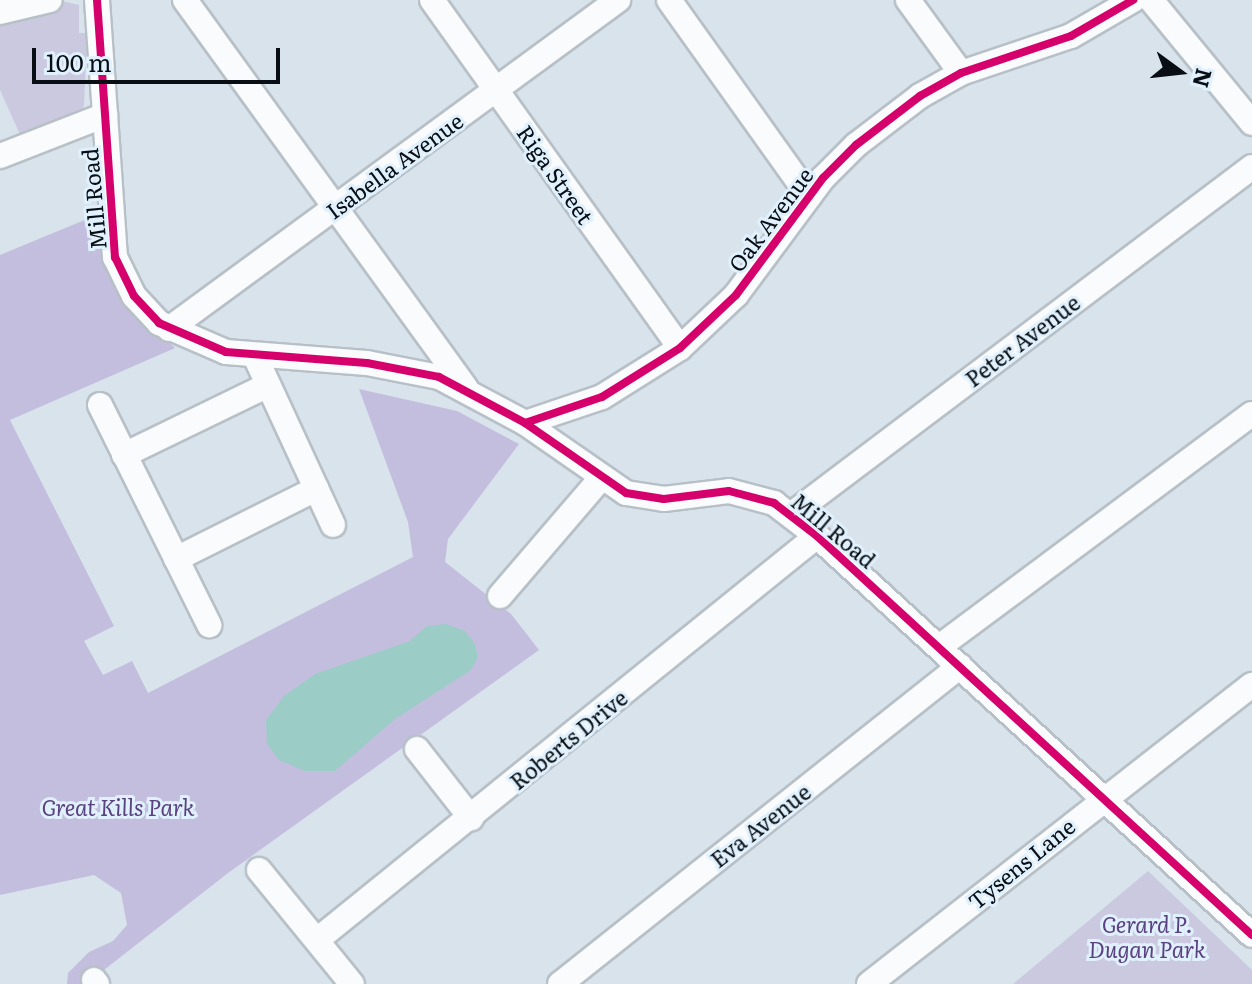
<!DOCTYPE html>
<html>
<head>
<meta charset="utf-8">
<style>
  body { margin:0 }
  #map { position:relative; width:1252px; height:984px; overflow:hidden; background:#d8e3ec; font-family:Literata,serif }
  div>[style] { position:absolute }
  .green>* { inset:0; background:#cac9e0 }
  .forest>* { inset:0; background:#c3bedd }
  .water>* { inset:0; background:#9bcdc6 }
  .roads { filter:drop-shadow(2px 0 #b8c0c7) drop-shadow(-2px 0 #b8c0c7) drop-shadow(0 2px #b8c0c7) drop-shadow(0 -2px #b8c0c7) }
  .minor>* { height:24px; margin:-12px; padding:0 12px; transform-origin:12px; border-radius:12px; background:#f9fbfc }
  .cycleway>* { height:8px; margin:-4px; padding:0 4px; transform-origin:4px; border-radius:4px; background:#d6006c }
  span { translate:-50% -50%; white-space:nowrap; text-align:center; line-height:1.15; -webkit-text-stroke:6px #e0f1fd; paint-order:stroke }
  .street-label { font-size:22px; color:#080e13 }
  .park-label { font-size:22px; color:#5a417f; font-style:italic }
  .north { position:absolute; left:1140px; top:32px; width:80px; height:80px; -webkit-text-stroke:6px #e0f1fd; paint-order:stroke; rotate:105deg; font-size:22px; font-weight:700; line-height:32px; text-align:center; color:#080e13 }
  .north::after { content:''; display:block; margin:auto; width:28px; height:36px; background:#080e13; clip-path:polygon(50% 0,100% 100%,50% 72%,0 100%) }
  .scale { position:absolute; left:32px; top:48px; width:248px; height:36px; box-sizing:border-box; border:4px solid #080e13; border-top:0; padding-left:10px; font-size:24px; line-height:28px; white-space:nowrap; color:#080e13; -webkit-text-stroke:6px #e0f1fd; paint-order:stroke }
</style>
</head>
<body>
<div id="map">
  <div class="green">
    <div style="clip-path:polygon(62px 1px,79px 5px,79px 33px,87px 33px,84px 105px,81px 113px,22px 139px,0 90px,0 16px)"></div>
    <div style="clip-path:polygon(1148px 871px,1252px 970px,1252px 984px,1013px 984px)"></div>
  </div>
  <div class="forest">
    <div style="clip-path:polygon(99px 214px,103px 262px,121px 297px,175px 348px,10px 420px,114px 626px,84px 641px,103px 675px,132px 661px,148px 693px,413px 557px,408px 522px,359px 389px,457px 411px,519px 444px,448px 539px,445px 562px,511px 614px,539px 650px,228px 873px,86px 984px,67px 984px,68px 973px,89px 952px,113px 941px,127px 925px,121px 893px,94px 875px,0 895px,0 255px)"></div>
  </div>
  <div class="water">
    <div style="clip-path:polygon(446px 624px,465px 631px,475px 644px,478px 657px,471px 670px,395px 719px,335px 771px,305px 771px,279px 760px,267px 744px,266px 720px,284px 696px,315px 674px,410px 641px,427px 626px)"></div>
  </div>
  <div class="roads">
    <div class="minor">
      <div style="left:97px;top:0;width:258px;rotate:86deg"></div>
      <div style="left:115px;top:257px;width:43px;rotate:64deg"></div>
      <div style="left:134px;top:296px;width:37px;rotate:47deg"></div>
      <div style="left:159px;top:323px;width:73px;rotate:23.4deg"></div>
      <div style="left:226px;top:352px;width:141px;rotate:4.5deg"></div>
      <div style="left:367px;top:363px;width:73px;rotate:11deg"></div>
      <div style="left:439px;top:377px;width:98px;rotate:28.1deg"></div>
      <div style="left:525px;top:423px;width:123px;rotate:34.7deg"></div>
      <div style="left:626px;top:493px;width:38px;rotate:9deg"></div>
      <div style="left:664px;top:499px;width:65px;rotate:-7deg"></div>
      <div style="left:729px;top:491px;width:47px;rotate:14.9deg"></div>
      <div style="left:774px;top:503px;width:54px;rotate:37.5deg"></div>
      <div style="left:817px;top:536px;width:590px;rotate:42.53deg"></div>
      <div style="left:185px;top:0;width:479px;rotate:54.1deg"></div>
      <div style="left:432px;top:0;width:427px;rotate:54.5deg"></div>
      <div style="left:669px;top:0;width:241px;rotate:54.5deg"></div>
      <div style="left:908px;top:0;width:90px;rotate:54deg"></div>
      <div style="left:1151px;top:0;width:159px;rotate:50.6deg"></div>
      <div style="left:0;top:12px;width:51px;rotate:-13.5deg"></div>
      <div style="left:0;top:156px;width:113px;rotate:-21.3deg"></div>
      <div style="left:169px;top:329px;width:557px;rotate:-36.23deg"></div>
      <div style="left:255px;top:356px;width:186px;rotate:65.2deg"></div>
      <div style="left:100px;top:405px;width:246px;rotate:63.6deg"></div>
      <div style="left:525px;top:423px;width:81px;rotate:-18.7deg"></div>
      <div style="left:602px;top:397px;width:92px;rotate:-32.1deg"></div>
      <div style="left:680px;top:348px;width:77px;rotate:-43.4deg"></div>
      <div style="left:736px;top:295px;width:146px;rotate:-53.4deg"></div>
      <div style="left:823px;top:178px;width:47px;rotate:-45deg"></div>
      <div style="left:856px;top:145px;width:81px;rotate:-37.4deg"></div>
      <div style="left:920px;top:96px;width:47px;rotate:-29.3deg"></div>
      <div style="left:961px;top:73px;width:116px;rotate:-18.6deg"></div>
      <div style="left:1071px;top:36px;width:72px;rotate:-30.1deg"></div>
      <div style="left:124px;top:455px;width:160px;rotate:-25.9deg"></div>
      <div style="left:792px;top:514px;width:576px;rotate:-37.03deg"></div>
      <div style="left:176px;top:559px;width:157px;rotate:-26.6deg"></div>
      <div style="left:500px;top:596px;width:155px;rotate:-49.4deg"></div>
      <div style="left:939px;top:647px;width:390px;rotate:-36.7deg"></div>
      <div style="left:417px;top:749px;width:88px;rotate:52deg"></div>
      <div style="left:259px;top:870px;width:147px;rotate:50.8deg"></div>
      <div style="left:317px;top:940px;width:643px;rotate:-38.94deg"></div>
      <div style="left:94px;top:980px;width:5px;rotate:53deg"></div>
      <div style="left:560px;top:984px;width:511px;rotate:-38.48deg"></div>
      <div style="left:869px;top:984px;width:486px;rotate:-38deg"></div>
    </div>
  </div>
  <div class="cycleway">
    <div style="left:97px;top:0;width:258px;rotate:86deg"></div>
    <div style="left:115px;top:257px;width:43px;rotate:64deg"></div>
    <div style="left:134px;top:296px;width:37px;rotate:47deg"></div>
    <div style="left:159px;top:323px;width:73px;rotate:23.4deg"></div>
    <div style="left:226px;top:352px;width:141px;rotate:4.5deg"></div>
    <div style="left:367px;top:363px;width:73px;rotate:11deg"></div>
    <div style="left:439px;top:377px;width:98px;rotate:28.1deg"></div>
    <div style="left:525px;top:423px;width:123px;rotate:34.7deg"></div>
    <div style="left:626px;top:493px;width:38px;rotate:9deg"></div>
    <div style="left:664px;top:499px;width:65px;rotate:-7deg"></div>
    <div style="left:729px;top:491px;width:47px;rotate:14.9deg"></div>
    <div style="left:774px;top:503px;width:54px;rotate:37.5deg"></div>
    <div style="left:817px;top:536px;width:590px;rotate:42.53deg"></div>
    <div style="left:525px;top:423px;width:81px;rotate:-18.7deg"></div>
    <div style="left:602px;top:397px;width:92px;rotate:-32.1deg"></div>
    <div style="left:680px;top:348px;width:77px;rotate:-43.4deg"></div>
    <div style="left:736px;top:295px;width:146px;rotate:-53.4deg"></div>
    <div style="left:823px;top:178px;width:47px;rotate:-45deg"></div>
    <div style="left:856px;top:145px;width:81px;rotate:-37.4deg"></div>
    <div style="left:920px;top:96px;width:47px;rotate:-29.3deg"></div>
    <div style="left:961px;top:73px;width:116px;rotate:-18.6deg"></div>
    <div style="left:1071px;top:36px;width:72px;rotate:-30.1deg"></div>
  </div>
  <div class="street-label">
    <span style="left:394px;top:165px;rotate:-36deg">Isabella Avenue</span>
    <span style="left:556px;top:174px;rotate:55deg">Riga Street</span>
    <span style="left:93px;top:199px;rotate:-95deg">Mill Road</span>
    <span style="left:770px;top:219px;rotate:-53deg">Oak Avenue</span>
    <span style="left:1022px;top:340px;rotate:-37deg">Peter Avenue</span>
    <span style="left:834px;top:530px;rotate:40deg">Mill Road</span>
    <span style="left:568px;top:739px;rotate:-39deg">Roberts Drive</span>
    <span style="left:760px;top:825px;rotate:-38deg">Eva Avenue</span>
    <span style="left:1021px;top:863px;rotate:-39deg">Tysens Lane</span>
  </div>
  <div class="park-label">
    <span style="left:118px;top:807px">Great Kills Park</span>
    <span style="left:1147px;top:936px">Gerard P.<br>Dugan Park</span>
  </div>
  <div class="north">N</div>
  <div class="scale">100 m</div>
</div>
</body>
</html>
